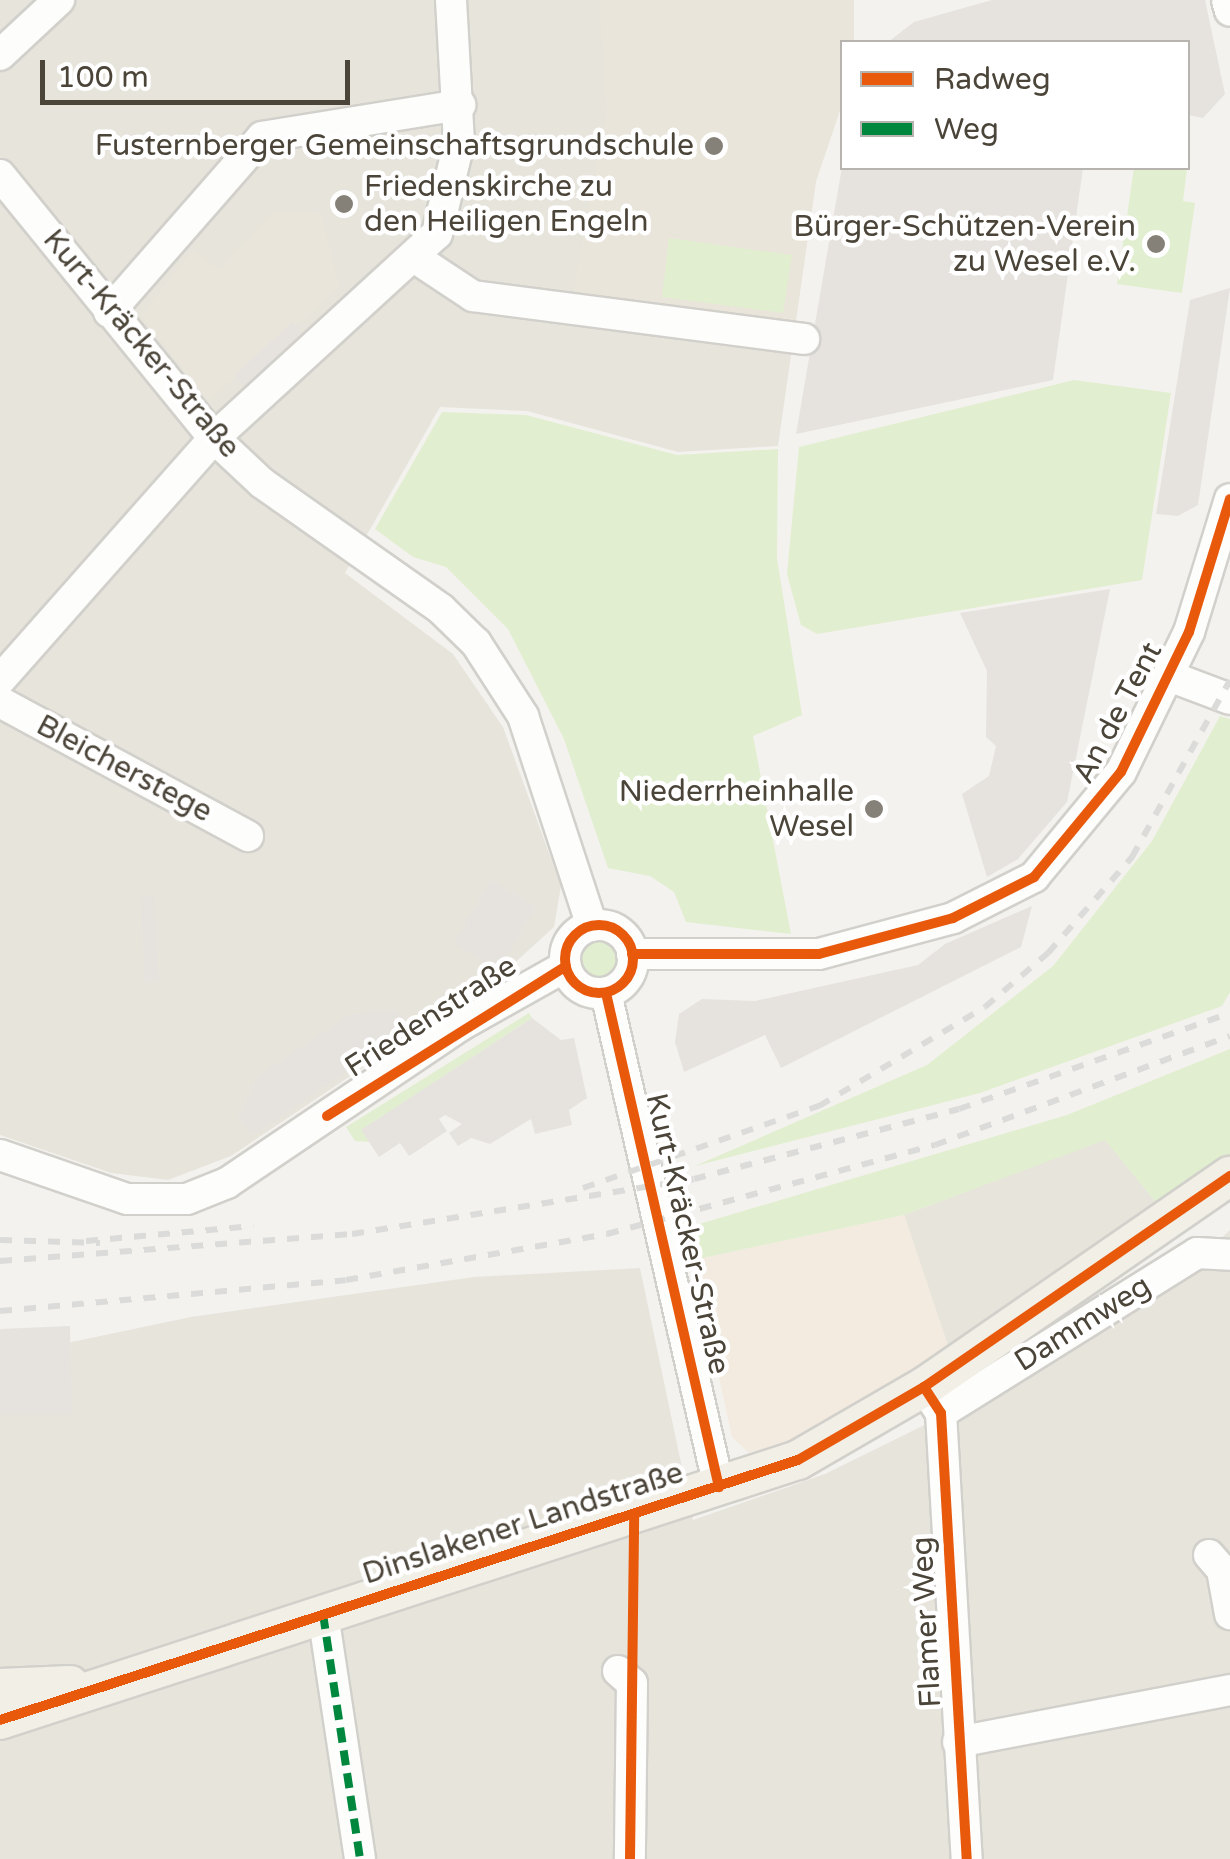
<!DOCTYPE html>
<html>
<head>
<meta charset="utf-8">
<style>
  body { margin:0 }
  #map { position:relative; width:1230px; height:1859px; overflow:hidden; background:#f4f2ee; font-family:"Varela Round",sans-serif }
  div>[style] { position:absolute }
  .residential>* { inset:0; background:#e7e4dc }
  .commercial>* { inset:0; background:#f3ebdf }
  .education>* { inset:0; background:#eae5da }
  .green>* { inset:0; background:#e1eecf }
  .round { border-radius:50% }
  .parking>* { inset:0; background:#e6e3df }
  .roads { filter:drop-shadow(2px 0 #d2d0cb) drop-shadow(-2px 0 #d2d0cb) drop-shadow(0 2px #d2d0cb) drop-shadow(0 -2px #d2d0cb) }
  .minor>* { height:30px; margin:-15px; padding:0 15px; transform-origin:15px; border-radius:15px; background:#fdfdfc }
  .minor>.ring { margin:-15px; padding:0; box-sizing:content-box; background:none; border:30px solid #fdfdfc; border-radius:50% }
  .major>* { height:38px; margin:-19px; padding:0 19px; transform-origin:19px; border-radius:19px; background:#f2efe6 }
  .rail>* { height:6px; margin-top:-3px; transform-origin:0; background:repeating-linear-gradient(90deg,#dbdbda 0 12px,transparent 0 24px) }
  .quiet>* { height:8px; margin-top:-4px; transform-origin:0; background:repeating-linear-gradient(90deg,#00873e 0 15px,transparent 0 23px) }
  .cycleway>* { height:10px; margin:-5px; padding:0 5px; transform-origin:5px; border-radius:5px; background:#e8590c }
  .cycleway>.ring { margin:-5px; padding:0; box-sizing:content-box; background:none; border:10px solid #e8590c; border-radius:50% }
  .dots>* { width:28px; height:28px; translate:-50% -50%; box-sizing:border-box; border:5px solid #fff; border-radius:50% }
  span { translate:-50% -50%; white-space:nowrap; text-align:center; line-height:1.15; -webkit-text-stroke:9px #fff; paint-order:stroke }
  .poi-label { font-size:30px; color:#4b4439 }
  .right { translate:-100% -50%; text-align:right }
  .left { translate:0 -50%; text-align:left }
  .street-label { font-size:30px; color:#4b4439 }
  .legend { position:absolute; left:840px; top:40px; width:350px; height:130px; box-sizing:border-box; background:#fff; border:2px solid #b7b4b0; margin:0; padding:12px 18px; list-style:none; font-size:30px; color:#4b4439 }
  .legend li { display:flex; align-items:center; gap:20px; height:50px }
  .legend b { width:50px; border:2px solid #b7b4b0 }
  .scale { position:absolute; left:40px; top:60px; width:310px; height:45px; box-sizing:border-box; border:5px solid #4b4439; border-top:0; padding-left:12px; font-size:30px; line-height:35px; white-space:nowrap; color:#4b4439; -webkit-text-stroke:8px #fff; paint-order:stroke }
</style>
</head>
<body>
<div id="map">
  <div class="residential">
    <div style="clip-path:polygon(0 0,854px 0,854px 42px,842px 42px,842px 104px,816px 181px,778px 446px,678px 452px,527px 411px,440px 407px,345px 573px,453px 654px,503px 727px,561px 886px,554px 927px,500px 976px,231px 1156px,168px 1180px,111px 1173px,0 1135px)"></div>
    <div style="clip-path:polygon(1105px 1139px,1159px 1206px,949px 1349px,904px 1215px)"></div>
    <div style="clip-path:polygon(1230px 1230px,1230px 1859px,0 1859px,0 1357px,191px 1317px,474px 1277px,640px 1268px,693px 1520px,825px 1474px,963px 1406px,1189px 1268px)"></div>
  </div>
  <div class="commercial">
    <div style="clip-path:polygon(904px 1215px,949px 1349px,828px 1428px,749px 1453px,732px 1437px,693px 1260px)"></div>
  </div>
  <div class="education">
    <div style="clip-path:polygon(599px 0,854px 0,854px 42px,842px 42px,842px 104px,816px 181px,794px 331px,572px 299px,607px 111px)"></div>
    <div style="clip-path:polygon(274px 212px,321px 214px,339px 287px,208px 400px,141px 316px,193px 250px,220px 271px)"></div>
  </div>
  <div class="green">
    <div style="clip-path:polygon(1134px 168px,1187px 168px,1183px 201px,1195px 203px,1182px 293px,1117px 284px)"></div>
    <div style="clip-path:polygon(669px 238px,792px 255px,783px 313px,662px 297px)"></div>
    <div style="clip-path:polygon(1074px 380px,1171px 393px,1142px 580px,817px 634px,801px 625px,787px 574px,799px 447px)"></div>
    <div style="clip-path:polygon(442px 412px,526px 415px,677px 455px,778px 449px,777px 558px,802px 715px,753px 736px,791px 934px,686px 922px,674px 892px,650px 876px,608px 868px,564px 739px,508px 629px,446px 567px,413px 557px,375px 529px)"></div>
    <div style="clip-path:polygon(1220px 716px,1230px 719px,1230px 992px,1222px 1006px,980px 1093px,695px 1166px,927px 1065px,1053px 966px,1152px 841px)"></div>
    <div class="round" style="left:580px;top:941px;width:36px;height:36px"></div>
    <div style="clip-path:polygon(529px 1013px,532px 1018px,362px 1130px,369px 1142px,355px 1141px,346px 1127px)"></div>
    <div style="clip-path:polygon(1230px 1049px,1230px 1156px,1159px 1206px,1105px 1140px,904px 1215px,693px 1260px,686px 1228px,1067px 1115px)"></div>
  </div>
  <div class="parking">
    <div style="clip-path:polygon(992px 0,1205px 0,1225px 94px,1203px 118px,1188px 115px,1188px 42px,888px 42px,914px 22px)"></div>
    <div style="clip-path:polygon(842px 167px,1083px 168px,1053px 380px,796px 434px)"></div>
    <div style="clip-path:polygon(1230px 288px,1198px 505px,1178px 516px,1156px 514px,1190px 300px)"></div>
    <div style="clip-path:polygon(293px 322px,306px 337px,247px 389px,234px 375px)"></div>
    <div style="clip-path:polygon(1110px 589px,1067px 802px,1018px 859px,987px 877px,962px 794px,989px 776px,996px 746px,986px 737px,987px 671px,960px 613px)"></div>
    <div style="clip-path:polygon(491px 880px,536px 907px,498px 970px,454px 943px)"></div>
    <div style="clip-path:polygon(154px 896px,159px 982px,145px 983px,141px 897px)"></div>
    <div style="clip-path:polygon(1032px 906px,1021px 947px,781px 1068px,765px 1035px,684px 1072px,675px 1042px,679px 1014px,702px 999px,755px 1001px,918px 965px,945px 944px)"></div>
    <div style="clip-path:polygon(396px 1009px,410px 1028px,252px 1136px,238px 1116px,259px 1075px,349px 1015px)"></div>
    <div style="clip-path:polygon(532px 1018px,561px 1040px,574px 1038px,587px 1098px,569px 1110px,572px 1125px,535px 1134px,531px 1119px,490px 1144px,471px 1138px,458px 1146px,449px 1133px,462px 1124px,445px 1115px,439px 1119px,447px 1131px,409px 1156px,400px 1143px,379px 1157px,361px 1130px)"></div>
    <div style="clip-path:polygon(70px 1326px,72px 1415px,0 1415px,0 1329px)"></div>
  </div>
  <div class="roads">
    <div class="minor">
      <div style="left:1227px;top:0;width:11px;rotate:75deg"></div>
      <div style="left:0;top:55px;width:81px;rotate:-43deg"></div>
      <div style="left:0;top:175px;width:339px;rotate:50.9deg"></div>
      <div style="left:214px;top:438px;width:66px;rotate:43.2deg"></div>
      <div style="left:262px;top:483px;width:219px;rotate:35.1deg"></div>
      <div style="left:441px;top:609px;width:49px;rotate:44.2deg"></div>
      <div style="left:476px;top:643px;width:87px;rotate:57.2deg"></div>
      <div style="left:523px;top:716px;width:221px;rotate:71.8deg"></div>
      <div style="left:414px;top:257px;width:71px;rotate:33.5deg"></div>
      <div style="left:473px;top:296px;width:334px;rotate:7.4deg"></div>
      <div style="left:109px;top:312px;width:232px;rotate:-48.8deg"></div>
      <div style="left:262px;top:137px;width:201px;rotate:-9.2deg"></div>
      <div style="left:1169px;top:676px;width:65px;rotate:20.7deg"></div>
      <div style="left:0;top:680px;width:323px;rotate:-48.5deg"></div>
      <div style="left:214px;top:438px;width:302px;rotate:-42.5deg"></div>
      <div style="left:437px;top:234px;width:94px;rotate:-76.4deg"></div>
      <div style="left:459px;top:143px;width:143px;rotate:-93.2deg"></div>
      <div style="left:0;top:702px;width:282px;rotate:28.4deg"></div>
      <div class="ring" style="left:565px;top:925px;width:38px;height:38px"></div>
      <div style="left:632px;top:954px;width:187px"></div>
      <div style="left:819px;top:954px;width:139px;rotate:-15deg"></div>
      <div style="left:953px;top:918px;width:91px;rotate:-26.8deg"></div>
      <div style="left:1034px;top:877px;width:136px;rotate:-50.4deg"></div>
      <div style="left:1121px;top:772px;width:156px;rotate:-64.1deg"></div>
      <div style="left:1189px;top:632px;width:139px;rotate:-72.9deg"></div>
      <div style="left:606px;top:993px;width:507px;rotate:77.12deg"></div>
      <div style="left:0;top:1155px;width:134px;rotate:19.1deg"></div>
      <div style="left:127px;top:1199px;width:60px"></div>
      <div style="left:187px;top:1199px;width:43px;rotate:-21.8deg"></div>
      <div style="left:227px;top:1183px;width:282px;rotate:-34deg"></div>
      <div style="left:461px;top:1025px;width:120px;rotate:-29.3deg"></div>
      <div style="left:924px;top:1387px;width:31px;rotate:57deg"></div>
      <div style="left:941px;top:1413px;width:447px;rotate:86.7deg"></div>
      <div style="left:941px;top:1413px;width:302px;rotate:-32deg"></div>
      <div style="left:1197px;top:1253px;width:33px;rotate:3deg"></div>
      <div style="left:1209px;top:1555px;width:20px;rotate:49deg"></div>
      <div style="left:1222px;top:1570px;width:45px;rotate:79.7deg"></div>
      <div style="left:323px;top:1614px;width:248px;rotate:81.4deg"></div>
      <div style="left:618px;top:1671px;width:18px;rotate:41deg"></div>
      <div style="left:632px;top:1683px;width:176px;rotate:90.7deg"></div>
      <div style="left:958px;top:1742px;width:277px;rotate:-10.8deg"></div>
    </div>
    <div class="major">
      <div style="left:0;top:1688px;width:70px;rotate:-2.5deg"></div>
      <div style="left:0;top:1720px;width:839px;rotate:-18.05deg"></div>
      <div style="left:798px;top:1460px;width:146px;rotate:-30.1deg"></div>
      <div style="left:924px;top:1387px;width:372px;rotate:-34.6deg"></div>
    </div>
  </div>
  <div class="rail">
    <div style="left:583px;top:1188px;width:250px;rotate:-19.2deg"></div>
    <div style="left:819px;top:1106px;width:193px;rotate:-30.8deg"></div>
    <div style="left:985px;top:1007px;width:83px;rotate:-40.6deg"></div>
    <div style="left:1048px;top:953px;width:128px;rotate:-48.8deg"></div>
    <div style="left:1132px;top:857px;width:202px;rotate:-61deg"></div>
    <div style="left:0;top:1240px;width:100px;rotate:1.7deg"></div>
    <div style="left:86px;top:1241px;width:168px;rotate:-5.1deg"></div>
    <div style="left:0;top:1261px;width:353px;rotate:-4.4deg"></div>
    <div style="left:352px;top:1234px;width:346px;rotate:-9.1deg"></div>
    <div style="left:694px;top:1179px;width:274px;rotate:-14.8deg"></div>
    <div style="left:959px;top:1109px;width:288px;rotate:-19.5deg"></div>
    <div style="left:0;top:1311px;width:347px;rotate:-5.1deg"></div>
    <div style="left:346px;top:1280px;width:265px;rotate:-10deg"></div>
    <div style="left:607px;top:1234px;width:340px;rotate:-15.2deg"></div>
    <div style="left:935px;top:1145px;width:314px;rotate:-20.3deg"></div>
  </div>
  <div class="quiet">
    <div style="left:323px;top:1614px;width:248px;rotate:81.4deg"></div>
  </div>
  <div class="cycleway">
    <div class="ring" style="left:565px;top:925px;width:58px;height:58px"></div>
    <div style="left:632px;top:954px;width:187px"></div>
    <div style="left:819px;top:954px;width:139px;rotate:-15deg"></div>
    <div style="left:953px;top:918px;width:91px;rotate:-26.8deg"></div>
    <div style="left:1034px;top:877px;width:136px;rotate:-50.4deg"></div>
    <div style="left:1121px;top:772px;width:156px;rotate:-64.1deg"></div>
    <div style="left:1189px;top:632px;width:139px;rotate:-72.9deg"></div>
    <div style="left:606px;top:993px;width:507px;rotate:77.12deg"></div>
    <div style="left:327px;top:1116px;width:282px;rotate:-32.1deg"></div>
    <div style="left:924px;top:1387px;width:31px;rotate:57deg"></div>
    <div style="left:941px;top:1413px;width:447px;rotate:86.7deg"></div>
    <div style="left:0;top:1720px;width:839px;rotate:-18.05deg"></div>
    <div style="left:798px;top:1460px;width:146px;rotate:-30.1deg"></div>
    <div style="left:924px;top:1387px;width:372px;rotate:-34.6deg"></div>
    <div style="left:630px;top:1859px;width:343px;rotate:-89.3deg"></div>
  </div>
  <div class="dots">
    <div style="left:714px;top:146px;background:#868178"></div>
    <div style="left:344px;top:204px;background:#868178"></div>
    <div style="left:1156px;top:244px;background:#868178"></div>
    <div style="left:874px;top:809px;background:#868178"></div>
  </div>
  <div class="poi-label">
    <span class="right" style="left:694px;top:146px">Fusternberger Gemeinschaftsgrundschule</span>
    <span class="left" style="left:364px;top:204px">Friedenskirche zu<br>den Heiligen Engeln</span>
    <span class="right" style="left:1136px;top:244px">Bürger-Schützen-Verein<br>zu Wesel e.V.</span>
    <span class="right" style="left:854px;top:809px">Niederrheinhalle<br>Wesel</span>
  </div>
  <div class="street-label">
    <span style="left:141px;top:344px;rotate:50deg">Kurt-Kräcker-Straße</span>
    <span style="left:1118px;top:713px;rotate:-62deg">An de Tent</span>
    <span style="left:124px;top:769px;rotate:28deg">Bleicherstege</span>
    <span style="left:431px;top:1017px;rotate:-33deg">Friedenstraße</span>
    <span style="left:687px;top:1234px;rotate:77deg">Kurt-Kräcker-Straße</span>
    <span style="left:1083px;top:1324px;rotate:-32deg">Dammweg</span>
    <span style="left:523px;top:1524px;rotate:-18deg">Dinslakener Landstraße</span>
    <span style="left:927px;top:1622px;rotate:-93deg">Flamer Weg</span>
  </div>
  <ul class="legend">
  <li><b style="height:12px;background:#e8590c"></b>Radweg</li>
  <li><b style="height:12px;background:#00873e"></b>Weg</li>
  </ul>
  <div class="scale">100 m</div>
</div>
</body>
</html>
